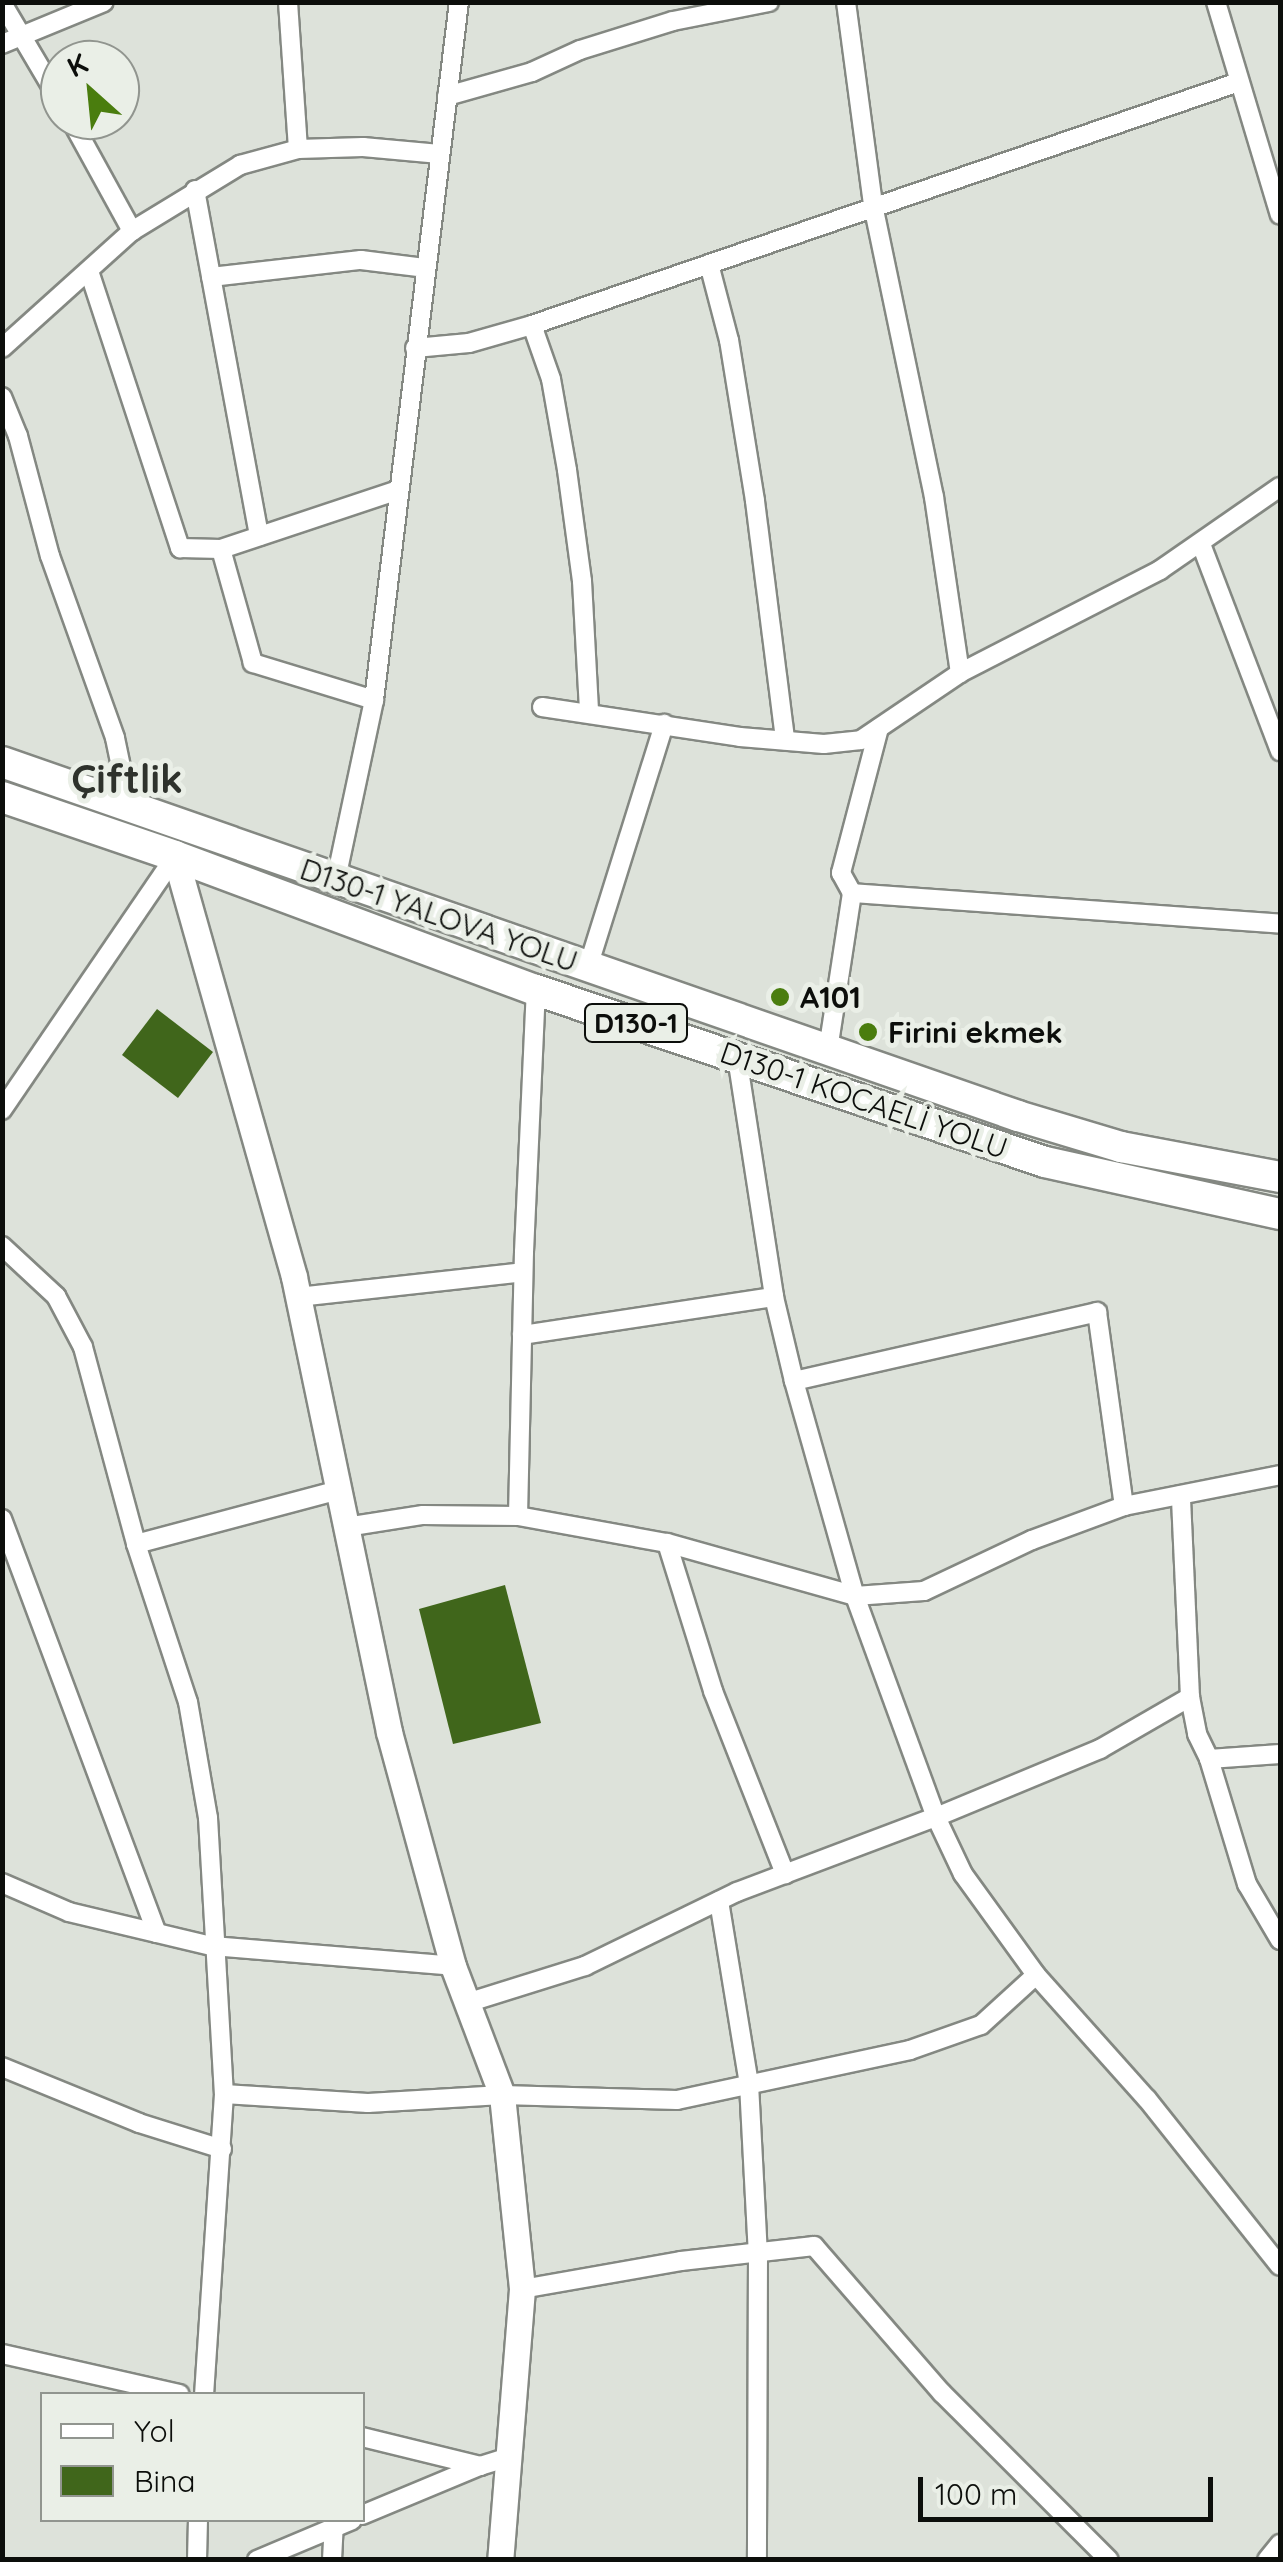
<!DOCTYPE html>
<html>
<head>
<meta charset="utf-8">
<style>
  body { margin:0 }
  #map { position:relative; width:1283px; height:2562px; overflow:hidden; background:#dde2da; font-family:Quicksand,sans-serif }
  div>[style] { position:absolute }
  .building>* { inset:0; background:#40661b }
  .roads { filter:drop-shadow(2px 0 #848882) drop-shadow(-2px 0 #848882) drop-shadow(0 2px #848882) drop-shadow(0 -2px #848882) }
  .street>* { height:18px; margin:-9px; padding:0 9px; transform-origin:9px; border-radius:9px; background:#fff }
  .secondary>* { height:25px; margin:-12.5px; padding:0 12.5px; transform-origin:12.5px; border-radius:12.5px; background:#fff }
  .highway>* { height:30px; margin:-15px; padding:0 15px; transform-origin:15px; border-radius:15px; background:#fff }
  .dots>* { width:28px; height:28px; translate:-50% -50%; box-sizing:border-box; border:5px solid #eaefe7; border-radius:50% }
  span { translate:-50% -50%; white-space:nowrap; text-align:center; line-height:1.15; -webkit-text-stroke:10px #eaefe7; paint-order:stroke }
  .shield-label span { padding:2px 8px; background:#eaefe7; border:2px solid; border-radius:8px; -webkit-text-stroke-width:0 }
  .shield-label { font-size:28px; color:#0c0e0b; font-weight:700 }
  .street-label { font-size:30px; color:#0c0e0b }
  .poi-label { font-size:30px; color:#0c0e0b; font-weight:700 }
  .left { translate:0 -50%; text-align:left }
  .district-label { font-size:40px; color:#2e322c; font-weight:700 }
  .frame { position:absolute; inset:0; border:5px solid #0c0e0b; pointer-events:none }
  .legend { position:absolute; left:40px; top:2392px; width:325px; height:130px; box-sizing:border-box; background:#eaefe7; border:2px solid #91958f; margin:0; padding:12px 18px; list-style:none; font-size:30px; color:#0c0e0b }
  .legend li { display:flex; align-items:center; gap:20px; height:50px }
  .legend b { width:50px; border:2px solid #91958f }
  .north { position:absolute; left:40px; top:40px; width:100px; height:100px; box-sizing:border-box; background:#eaefe7; border:2px solid #91958f; border-radius:50%; rotate:333deg; font-size:28px; font-weight:700; line-height:40px; text-align:center; color:#0c0e0b }
  .north::after { content:''; display:block; margin:auto; width:35px; height:45px; background:#4a7d0e; clip-path:polygon(50% 0,100% 100%,50% 72%,0 100%) }
  .scale { position:absolute; left:918px; top:2477px; width:295px; height:45px; box-sizing:border-box; border:5px solid #0c0e0b; border-top:0; padding-left:12px; font-size:30px; line-height:35px; white-space:nowrap; color:#0c0e0b; -webkit-text-stroke:8px #eaefe7; paint-order:stroke }
</style>
</head>
<body>
<div id="map">
  <div class="building">
    <div style="clip-path:polygon(157px 1009px,213px 1052px,178px 1098px,122px 1055px)"></div>
    <div style="clip-path:polygon(505px 1585px,541px 1723px,453px 1744px,419px 1609px)"></div>
  </div>
  <div class="roads">
    <div class="street">
      <div style="left:288px;top:2px;width:147px;rotate:86.1deg"></div>
      <div style="left:846px;top:2px;width:205px;rotate:82.4deg"></div>
      <div style="left:873px;top:205px;width:298px;rotate:78.2deg"></div>
      <div style="left:934px;top:497px;width:178px;rotate:81.6deg"></div>
      <div style="left:1216px;top:2px;width:222px;rotate:73.3deg"></div>
      <div style="left:2px;top:3px;width:114px;rotate:59.4deg"></div>
      <div style="left:2px;top:44px;width:110px;rotate:-22.4deg"></div>
      <div style="left:447px;top:96px;width:88px;rotate:-15.8deg"></div>
      <div style="left:532px;top:72px;width:53px;rotate:-24.6deg"></div>
      <div style="left:580px;top:50px;width:97px;rotate:-17.3deg"></div>
      <div style="left:673px;top:21px;width:98px;rotate:-11.2deg"></div>
      <div style="left:71px;top:120px;width:127px;rotate:61.2deg"></div>
      <div style="left:195px;top:190px;width:352px;rotate:79.5deg"></div>
      <div style="left:709px;top:264px;width:79px;rotate:75.3deg"></div>
      <div style="left:729px;top:340px;width:163px;rotate:80.8deg"></div>
      <div style="left:755px;top:501px;width:241px;rotate:82.8deg"></div>
      <div style="left:89px;top:271px;width:292px;rotate:71.8deg"></div>
      <div style="left:180px;top:548px;width:41px;rotate:1.4deg"></div>
      <div style="left:211px;top:277px;width:151px;rotate:-6.5deg"></div>
      <div style="left:361px;top:260px;width:64px;rotate:7.1deg"></div>
      <div style="left:532px;top:325px;width:57px;rotate:70.6deg"></div>
      <div style="left:551px;top:379px;width:92px;rotate:80deg"></div>
      <div style="left:567px;top:470px;width:112px;rotate:82.3deg"></div>
      <div style="left:582px;top:581px;width:130px;rotate:86.9deg"></div>
      <div style="left:2px;top:348px;width:175px;rotate:-42deg"></div>
      <div style="left:132px;top:231px;width:127px;rotate:-31.4deg"></div>
      <div style="left:240px;top:165px;width:60px;rotate:-15.4deg"></div>
      <div style="left:298px;top:149px;width:65px;rotate:-1.8deg"></div>
      <div style="left:363px;top:147px;width:77px;rotate:5.2deg"></div>
      <div style="left:415px;top:348px;width:54px;rotate:-5.3deg"></div>
      <div style="left:469px;top:343px;width:66px;rotate:-15.9deg"></div>
      <div style="left:532px;top:325px;width:748px;rotate:-18.97deg"></div>
      <div style="left:2px;top:397px;width:42px;rotate:67.7deg"></div>
      <div style="left:18px;top:436px;width:124px;rotate:75.1deg"></div>
      <div style="left:50px;top:556px;width:193px;rotate:70.3deg"></div>
      <div style="left:115px;top:738px;width:68px;rotate:78.2deg"></div>
      <div style="left:1201px;top:544px;width:222px;rotate:69.1deg"></div>
      <div style="left:374px;top:700px;width:127px;rotate:-163deg"></div>
      <div style="left:253px;top:663px;width:118px;rotate:-105.7deg"></div>
      <div style="left:221px;top:549px;width:187px;rotate:-18.4deg"></div>
      <div style="left:542px;top:707px;width:200px;rotate:8.6deg"></div>
      <div style="left:740px;top:737px;width:84px;rotate:4.8deg"></div>
      <div style="left:824px;top:744px;width:37px;rotate:-6deg"></div>
      <div style="left:861px;top:740px;width:120px;rotate:-34.1deg"></div>
      <div style="left:960px;top:673px;width:225px;rotate:-27.2deg"></div>
      <div style="left:1160px;top:570px;width:146px;rotate:-34.7deg"></div>
      <div style="left:879px;top:728px;width:150px;rotate:104.7deg"></div>
      <div style="left:841px;top:873px;width:23px;rotate:61deg"></div>
      <div style="left:852px;top:893px;width:429px;rotate:4.1deg"></div>
      <div style="left:336px;top:879px;width:183px;rotate:-78deg"></div>
      <div style="left:374px;top:700px;width:703px;rotate:-83.06deg"></div>
      <div style="left:588px;top:967px;width:255px;rotate:-72.6deg"></div>
      <div style="left:828px;top:1050px;width:159px;rotate:-81.3deg"></div>
      <div style="left:737px;top:1057px;width:243px;rotate:81.2deg"></div>
      <div style="left:774px;top:1297px;width:86px;rotate:76.6deg"></div>
      <div style="left:794px;top:1381px;width:223px;rotate:74.2deg"></div>
      <div style="left:855px;top:1596px;width:235px;rotate:69.9deg"></div>
      <div style="left:936px;top:1817px;width:63px;rotate:64.7deg"></div>
      <div style="left:963px;top:1874px;width:125px;rotate:54.1deg"></div>
      <div style="left:1036px;top:1975px;width:166px;rotate:48.2deg"></div>
      <div style="left:1147px;top:2099px;width:213px;rotate:51.5deg"></div>
      <div style="left:2px;top:1110px;width:307px;rotate:-55.7deg"></div>
      <div style="left:2px;top:1246px;width:74px;rotate:42.8deg"></div>
      <div style="left:56px;top:1296px;width:58px;rotate:62.1deg"></div>
      <div style="left:83px;top:1347px;width:204px;rotate:74.9deg"></div>
      <div style="left:136px;top:1544px;width:166px;rotate:71.8deg"></div>
      <div style="left:188px;top:1702px;width:118px;rotate:80.2deg"></div>
      <div style="left:208px;top:1818px;width:276px;rotate:86.7deg"></div>
      <div style="left:224px;top:2094px;width:301px;rotate:93.8deg"></div>
      <div style="left:298px;top:1297px;width:226px;rotate:-6.3deg"></div>
      <div style="left:522px;top:1335px;width:255px;rotate:-8.6deg"></div>
      <div style="left:794px;top:1381px;width:311px;rotate:-12.8deg"></div>
      <div style="left:1097px;top:1312px;width:196px;rotate:82.1deg"></div>
      <div style="left:518px;top:1516px;width:264px;rotate:-88.7deg"></div>
      <div style="left:524px;top:1252px;width:262px;rotate:-87.4deg"></div>
      <div style="left:2px;top:1519px;width:442px;rotate:69.5deg"></div>
      <div style="left:346px;top:1527px;width:78px;rotate:-8.9deg"></div>
      <div style="left:423px;top:1515px;width:95px;rotate:0.6deg"></div>
      <div style="left:518px;top:1516px;width:151px;rotate:10.3deg"></div>
      <div style="left:667px;top:1543px;width:195px;rotate:15.7deg"></div>
      <div style="left:855px;top:1596px;width:69px;rotate:-4.1deg"></div>
      <div style="left:924px;top:1591px;width:119px;rotate:-25.3deg"></div>
      <div style="left:1032px;top:1540px;width:98px;rotate:-20.3deg"></div>
      <div style="left:1124px;top:1506px;width:159px;rotate:-11.2deg"></div>
      <div style="left:667px;top:1543px;width:155px;rotate:72.7deg"></div>
      <div style="left:713px;top:1691px;width:197px;rotate:68.5deg"></div>
      <div style="left:136px;top:1544px;width:210px;rotate:-14.9deg"></div>
      <div style="left:1190px;top:1697px;width:38px;rotate:79deg"></div>
      <div style="left:1197px;top:1734px;width:28px;rotate:64deg"></div>
      <div style="left:1209px;top:1759px;width:71px;rotate:-4deg"></div>
      <div style="left:1209px;top:1759px;width:131px;rotate:73.1deg"></div>
      <div style="left:1247px;top:1884px;width:65px;rotate:59.5deg"></div>
      <div style="left:2px;top:1883px;width:73px;rotate:23.4deg"></div>
      <div style="left:69px;top:1912px;width:147px;rotate:13.4deg"></div>
      <div style="left:212px;top:1946px;width:242px;rotate:4.7deg"></div>
      <div style="left:719px;top:1901px;width:185px;rotate:80.7deg"></div>
      <div style="left:749px;top:2084px;width:169px;rotate:87deg"></div>
      <div style="left:758px;top:2253px;width:307px;rotate:90.2deg"></div>
      <div style="left:470px;top:2002px;width:121px;rotate:-17.4deg"></div>
      <div style="left:585px;top:1966px;width:169px;rotate:-26deg"></div>
      <div style="left:737px;top:1892px;width:213px;rotate:-20.7deg"></div>
      <div style="left:936px;top:1817px;width:178px;rotate:-22.5deg"></div>
      <div style="left:1100px;top:1749px;width:104px;rotate:-30deg"></div>
      <div style="left:1190px;top:1697px;width:202px;rotate:-92.6deg"></div>
      <div style="left:2px;top:2067px;width:148px;rotate:22.2deg"></div>
      <div style="left:139px;top:2123px;width:87px;rotate:17.4deg"></div>
      <div style="left:224px;top:2094px;width:144px;rotate:3.6deg"></div>
      <div style="left:368px;top:2103px;width:134px;rotate:-3.4deg"></div>
      <div style="left:502px;top:2095px;width:175px;rotate:1.6deg"></div>
      <div style="left:677px;top:2100px;width:238px;rotate:-12.1deg"></div>
      <div style="left:910px;top:2050px;width:75px;rotate:-19.4deg"></div>
      <div style="left:981px;top:2025px;width:74px;rotate:-42.3deg"></div>
      <div style="left:522px;top:2289px;width:161px;rotate:-10deg"></div>
      <div style="left:681px;top:2261px;width:134px;rotate:-6.4deg"></div>
      <div style="left:814px;top:2246px;width:195px;rotate:49deg"></div>
      <div style="left:942px;top:2393px;width:236px;rotate:45deg"></div>
      <div style="left:2px;top:2354px;width:182px;rotate:12.7deg"></div>
      <div style="left:362px;top:2437px;width:122px;rotate:13.8deg"></div>
      <div style="left:480px;top:2466px;width:30px;rotate:-17deg"></div>
      <div style="left:362px;top:2515px;width:128px;rotate:-22.6deg"></div>
      <div style="left:197px;top:2560px;width:40px;rotate:-88.6deg"></div>
      <div style="left:257px;top:2560px;width:103px;rotate:-22.8deg"></div>
      <div style="left:332px;top:2560px;width:33px;rotate:-87deg"></div>
      <div style="left:1267px;top:2560px;width:21px;rotate:-51deg"></div>
    </div>
    <div class="secondary">
      <div style="left:175px;top:856px;width:437px;rotate:74.2deg"></div>
      <div style="left:294px;top:1277px;width:465px;rotate:78.2deg"></div>
      <div style="left:389px;top:1732px;width:243px;rotate:74.7deg"></div>
      <div style="left:453px;top:1966px;width:138px;rotate:69.2deg"></div>
      <div style="left:502px;top:2095px;width:195px;rotate:84.1deg"></div>
      <div style="left:522px;top:2289px;width:272px;rotate:94.6deg"></div>
    </div>
    <div class="highway">
      <div style="left:2px;top:762px;width:1076px;rotate:19.21deg"></div>
      <div style="left:1018px;top:1116px;width:108px;rotate:16.8deg"></div>
      <div style="left:1121px;top:1147px;width:162px;rotate:10.7deg"></div>
      <div style="left:2px;top:797px;width:183px;rotate:18.8deg"></div>
      <div style="left:175px;top:856px;width:385px;rotate:20.4deg"></div>
      <div style="left:536px;top:990px;width:537px;rotate:18.67deg"></div>
      <div style="left:1045px;top:1162px;width:241px;rotate:12.5deg"></div>
    </div>
  </div>
  <div class="dots">
    <div style="left:780px;top:997px;background:#4a7d0e"></div>
    <div style="left:868px;top:1032px;background:#4a7d0e"></div>
  </div>
  <div class="shield-label">
    <span style="left:636px;top:1023px">D130-1</span>
  </div>
  <div class="street-label">
    <span style="left:439px;top:915px;rotate:19deg">D130-1 YALOVA YOLU</span>
    <span style="left:864px;top:1100px;rotate:19deg">D130-1 KOCAELİ YOLU</span>
  </div>
  <div class="poi-label">
    <span class="left" style="left:800px;top:997px">A101</span>
    <span class="left" style="left:888px;top:1032px">Firini ekmek</span>
  </div>
  <div class="district-label">
    <span style="left:127px;top:778px">Çiftlik</span>
  </div>
  <div class="frame"></div>
  <ul class="legend">
  <li><b style="height:12px;background:#fff"></b>Yol</li>
  <li><b style="height:28px;background:#40661b"></b>Bina</li>
  </ul>
  <div class="north">K</div>
  <div class="scale">100 m</div>
</div>
</body>
</html>
